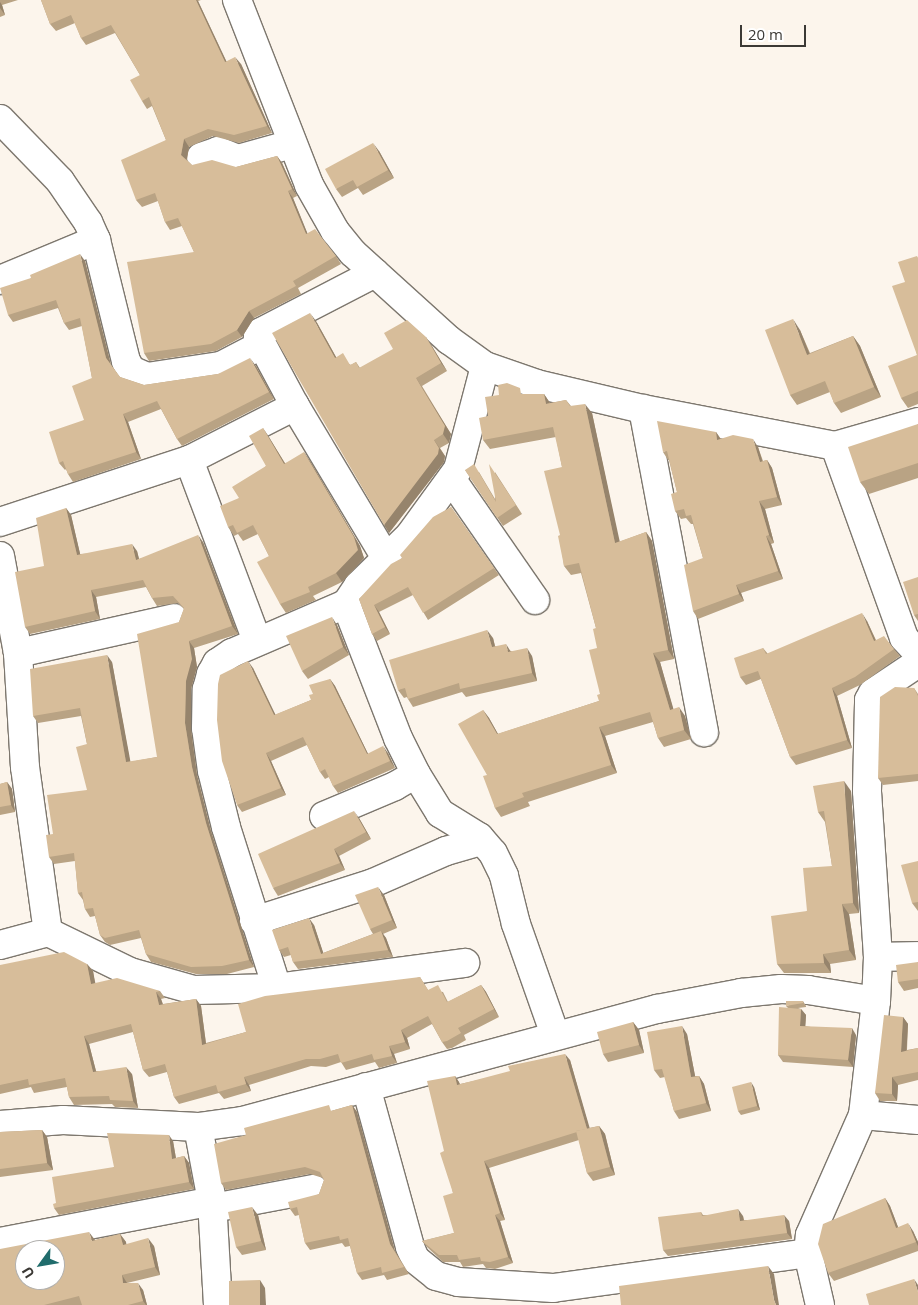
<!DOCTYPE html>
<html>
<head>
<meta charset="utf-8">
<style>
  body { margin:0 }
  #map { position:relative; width:918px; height:1305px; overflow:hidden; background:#fcf5ec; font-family:"Open Sans",sans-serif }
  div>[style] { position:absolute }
  .roads { filter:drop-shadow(1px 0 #7d776e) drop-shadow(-1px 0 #7d776e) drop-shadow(0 1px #7d776e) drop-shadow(0 -1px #7d776e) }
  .minor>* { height:28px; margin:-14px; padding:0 14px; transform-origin:14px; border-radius:14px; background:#fff }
  .wall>* { inset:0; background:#b9a384 }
  .shaded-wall>* { inset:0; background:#96846c }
  .building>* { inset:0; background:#d7bd9a }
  span { translate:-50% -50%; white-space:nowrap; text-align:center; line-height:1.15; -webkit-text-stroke:5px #fff; paint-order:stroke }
  .north { position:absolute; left:15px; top:1240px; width:50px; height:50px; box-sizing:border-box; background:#fff; border:1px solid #b1b0ae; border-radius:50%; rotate:238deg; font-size:14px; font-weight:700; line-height:20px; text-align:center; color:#3b3935 }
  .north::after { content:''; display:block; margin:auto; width:18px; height:22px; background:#206c6c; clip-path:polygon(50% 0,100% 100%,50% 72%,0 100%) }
  .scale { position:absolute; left:740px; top:25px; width:66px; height:22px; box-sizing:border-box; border:2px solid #3b3935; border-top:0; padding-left:6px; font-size:15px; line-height:18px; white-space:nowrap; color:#3b3935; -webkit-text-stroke:4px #fff; paint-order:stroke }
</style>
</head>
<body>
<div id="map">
  <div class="roads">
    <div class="minor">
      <div style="left:237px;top:0;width:199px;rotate:68.7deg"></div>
      <div style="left:309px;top:185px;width:53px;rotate:60.5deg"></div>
      <div style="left:335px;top:231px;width:28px;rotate:51deg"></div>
      <div style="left:353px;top:253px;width:130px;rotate:42.2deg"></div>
      <div style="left:449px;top:340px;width:44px;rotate:35.8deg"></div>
      <div style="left:485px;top:366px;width:55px;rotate:19.1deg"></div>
      <div style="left:537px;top:384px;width:109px;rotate:13.3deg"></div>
      <div style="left:643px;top:409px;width:196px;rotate:10.9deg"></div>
      <div style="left:835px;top:446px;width:86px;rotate:-16.1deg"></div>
      <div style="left:0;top:119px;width:86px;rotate:45.9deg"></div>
      <div style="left:60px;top:181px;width:50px;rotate:55.7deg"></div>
      <div style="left:88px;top:222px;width:20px;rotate:66deg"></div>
      <div style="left:96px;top:240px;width:125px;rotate:76.1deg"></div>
      <div style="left:126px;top:361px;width:10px;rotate:61deg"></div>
      <div style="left:131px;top:370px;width:17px;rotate:24deg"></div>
      <div style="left:147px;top:377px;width:75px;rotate:-8.5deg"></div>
      <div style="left:221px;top:366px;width:45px;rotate:-27.7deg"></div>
      <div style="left:201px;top:157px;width:18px;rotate:-19deg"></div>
      <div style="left:218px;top:151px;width:22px;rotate:22deg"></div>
      <div style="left:238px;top:159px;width:56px;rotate:-15.5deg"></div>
      <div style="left:375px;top:273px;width:128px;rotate:152.6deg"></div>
      <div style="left:261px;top:332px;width:6px;rotate:121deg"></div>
      <div style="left:258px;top:337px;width:78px;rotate:61.8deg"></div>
      <div style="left:295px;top:406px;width:177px;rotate:59.1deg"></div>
      <div style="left:0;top:280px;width:104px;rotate:-22.6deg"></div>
      <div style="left:643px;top:409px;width:329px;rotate:79.3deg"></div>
      <div style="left:835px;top:446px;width:204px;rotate:70.2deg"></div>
      <div style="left:904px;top:638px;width:21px;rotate:47deg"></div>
      <div style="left:189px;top:460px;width:193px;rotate:69.4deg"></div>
      <div style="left:452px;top:480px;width:146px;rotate:55.3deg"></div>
      <div style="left:0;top:522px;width:199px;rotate:-18.2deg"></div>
      <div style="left:189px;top:460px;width:119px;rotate:-27deg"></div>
      <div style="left:0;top:556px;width:99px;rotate:79.5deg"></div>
      <div style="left:18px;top:653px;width:114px;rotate:86.5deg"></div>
      <div style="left:25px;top:767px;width:167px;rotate:82.1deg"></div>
      <div style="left:18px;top:653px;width:160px;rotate:-12.6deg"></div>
      <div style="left:416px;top:774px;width:46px;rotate:58.4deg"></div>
      <div style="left:440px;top:813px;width:46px;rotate:31.6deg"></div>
      <div style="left:479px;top:837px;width:21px;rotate:49deg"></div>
      <div style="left:493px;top:853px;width:25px;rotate:64deg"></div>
      <div style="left:504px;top:876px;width:49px;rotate:76deg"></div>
      <div style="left:516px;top:924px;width:118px;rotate:70.6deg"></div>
      <div style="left:324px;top:816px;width:77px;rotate:-22.9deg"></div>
      <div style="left:395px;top:786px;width:24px;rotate:-30deg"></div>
      <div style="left:416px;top:774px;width:40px;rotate:-116.6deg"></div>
      <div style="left:398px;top:738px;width:144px;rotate:-111.2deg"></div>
      <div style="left:254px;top:921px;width:125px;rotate:-17.7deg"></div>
      <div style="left:373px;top:883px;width:80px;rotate:-23.7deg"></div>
      <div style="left:446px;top:851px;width:37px;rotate:-16deg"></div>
      <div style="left:0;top:945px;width:50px;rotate:-15.2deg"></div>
      <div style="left:48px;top:932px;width:91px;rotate:26deg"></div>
      <div style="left:130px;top:972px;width:66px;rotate:15.7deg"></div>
      <div style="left:194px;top:990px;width:83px;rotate:-1.4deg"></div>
      <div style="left:277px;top:988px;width:190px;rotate:-7.6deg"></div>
      <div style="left:878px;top:957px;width:40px;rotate:-1.4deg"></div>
      <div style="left:277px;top:988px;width:169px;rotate:-107.6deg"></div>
      <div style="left:226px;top:827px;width:58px;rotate:-104deg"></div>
      <div style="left:212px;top:771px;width:43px;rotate:-97.9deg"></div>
      <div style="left:206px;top:728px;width:39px;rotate:-89deg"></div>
      <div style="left:207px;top:689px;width:16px;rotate:-75deg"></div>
      <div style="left:211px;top:674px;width:13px;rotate:-61deg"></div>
      <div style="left:217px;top:663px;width:18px;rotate:-34deg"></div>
      <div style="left:232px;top:653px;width:124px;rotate:-23.3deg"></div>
      <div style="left:346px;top:604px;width:22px;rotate:-56deg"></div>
      <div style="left:358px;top:586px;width:73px;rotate:-44.4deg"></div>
      <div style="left:410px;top:535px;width:82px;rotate:-54deg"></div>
      <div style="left:458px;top:469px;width:106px;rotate:-75.3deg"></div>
      <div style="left:366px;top:1087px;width:166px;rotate:74.6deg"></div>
      <div style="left:410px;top:1247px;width:13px;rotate:67deg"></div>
      <div style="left:415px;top:1259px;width:27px;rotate:39deg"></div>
      <div style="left:436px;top:1276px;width:23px;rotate:15deg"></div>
      <div style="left:458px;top:1282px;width:95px;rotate:3.6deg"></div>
      <div style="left:553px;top:1288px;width:257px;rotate:-7.8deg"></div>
      <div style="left:863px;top:1115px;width:55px;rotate:5.2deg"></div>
      <div style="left:0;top:1125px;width:63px;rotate:-4.5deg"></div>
      <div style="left:63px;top:1120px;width:135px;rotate:3deg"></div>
      <div style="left:198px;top:1127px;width:44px;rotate:-7.8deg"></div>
      <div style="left:242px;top:1121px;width:430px;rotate:-15.1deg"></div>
      <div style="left:657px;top:1009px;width:86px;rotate:-10.8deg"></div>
      <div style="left:741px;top:993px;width:40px;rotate:-5.7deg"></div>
      <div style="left:781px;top:989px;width:27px;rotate:2deg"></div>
      <div style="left:808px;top:990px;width:69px;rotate:9.2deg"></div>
      <div style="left:198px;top:1127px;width:75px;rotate:79.3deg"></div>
      <div style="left:212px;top:1201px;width:104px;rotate:86.7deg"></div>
      <div style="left:213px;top:1208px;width:102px;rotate:-10.8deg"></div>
      <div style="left:0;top:1242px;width:216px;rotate:-10.9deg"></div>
      <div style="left:820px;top:1305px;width:53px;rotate:-103deg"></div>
      <div style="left:808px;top:1253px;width:18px;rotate:-84deg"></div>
      <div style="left:810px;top:1235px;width:131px;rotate:-66.2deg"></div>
      <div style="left:863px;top:1115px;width:115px;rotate:-83.5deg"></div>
      <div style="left:876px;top:1001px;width:44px;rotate:-87.4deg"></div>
      <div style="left:878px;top:957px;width:166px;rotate:-93.8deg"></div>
      <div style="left:867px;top:791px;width:91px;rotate:-88.7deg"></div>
      <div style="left:869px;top:700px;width:8px;rotate:-60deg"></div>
      <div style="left:873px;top:693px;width:54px;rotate:-33.7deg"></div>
    </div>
  </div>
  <div class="wall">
    <div style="clip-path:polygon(0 0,18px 0,2px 5px,5px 15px,0 17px)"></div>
    <div style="clip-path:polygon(41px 0,201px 0,198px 1px,226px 61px,241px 64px,272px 133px,239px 143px,213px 136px,189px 147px,187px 160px,192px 165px,236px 167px,277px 156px,282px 163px,297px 196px,293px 198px,307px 233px,336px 256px,341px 264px,298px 288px,301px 294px,254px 318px,242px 337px,216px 351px,149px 361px,144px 353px,194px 252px,182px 226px,170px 230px,165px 222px,158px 201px,142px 207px,136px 200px,166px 140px,152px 106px,147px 109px,142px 101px,140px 75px,115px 33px,86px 45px,81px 38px,75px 23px,56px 31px,50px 24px)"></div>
    <div style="clip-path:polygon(379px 151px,394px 178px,363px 195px,358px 188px,342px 197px,336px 189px)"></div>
    <div style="clip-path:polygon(918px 257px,918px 404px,908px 408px,901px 398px,917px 355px,905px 282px)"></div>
    <div style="clip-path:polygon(85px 261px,111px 365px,120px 377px,144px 385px,218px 374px,256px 366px,274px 399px,182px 446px,177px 439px,161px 409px,128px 422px,141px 459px,73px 482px,68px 474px,66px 469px,65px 470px,59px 463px,84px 420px,92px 378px,82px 326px,69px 330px,64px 323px,58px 308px,13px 322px,8px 315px,31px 278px)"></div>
    <div style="clip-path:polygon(316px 321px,336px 357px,351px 365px,356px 362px,360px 368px,426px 337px,447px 371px,422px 386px,451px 434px,449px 443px,440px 448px,445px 456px,444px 462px,389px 533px)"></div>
    <div style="clip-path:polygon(800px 330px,810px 353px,853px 336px,860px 346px,881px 397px,841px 413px,834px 403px,830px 392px,797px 405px,790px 395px)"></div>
    <div style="clip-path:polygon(524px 394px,544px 394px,550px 403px,566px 400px,571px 406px,592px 413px,619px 542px,646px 532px,652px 541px,674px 659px,660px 662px,673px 709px,685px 716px,691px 739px,664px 747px,658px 738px,653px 722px,605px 736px,617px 773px,528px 802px,530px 806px,501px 817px,495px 808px,487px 775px,483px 710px,489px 718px,498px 734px,599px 701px,600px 694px,596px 628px,581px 573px,571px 575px,564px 566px,560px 535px,562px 467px,556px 437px,490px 449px,483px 440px,488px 416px)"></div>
    <div style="clip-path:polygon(918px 424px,918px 478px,869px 494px,860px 482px)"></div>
    <div style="clip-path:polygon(263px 428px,285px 463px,310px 461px,360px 546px,364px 558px,342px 582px,313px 596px,316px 600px,286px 613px,280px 604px,269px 556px,258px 534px,243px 541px,238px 534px,234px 536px,228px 527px,239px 498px,266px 466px)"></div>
    <div style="clip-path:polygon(716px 432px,721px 439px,758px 447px,763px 461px,767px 460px,772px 468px,782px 505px,765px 509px,774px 543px,771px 544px,783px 579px,741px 593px,744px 601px,698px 619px,693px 611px,703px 558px,693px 524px,691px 524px,686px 518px,681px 519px,675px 511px,677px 492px,669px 460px,668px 460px,663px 452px)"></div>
    <div style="clip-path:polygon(465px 470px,479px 472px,495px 499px,495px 472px,522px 514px,503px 526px)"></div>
    <div style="clip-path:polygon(451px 507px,499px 575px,428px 620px,413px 595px,379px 612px,390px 634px,377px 641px,372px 634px,359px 599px,402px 558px)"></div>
    <div style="clip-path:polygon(66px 508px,71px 515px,80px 554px,137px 551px,139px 559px,203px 542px,238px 634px,194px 648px,197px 667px,191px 689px,191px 730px,197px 775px,211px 831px,254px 967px,227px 974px,196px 974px,151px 962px,146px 954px,141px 938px,110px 945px,105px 942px,100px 935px,95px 916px,90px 917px,85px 909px,83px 900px,78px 893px,75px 861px,54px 864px,49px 857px,53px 834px,87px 790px,87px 744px,81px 716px,38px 723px,33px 716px,112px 662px,130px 762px,157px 757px,179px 622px,184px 609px,178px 603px,157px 606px,152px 598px,146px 587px,96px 597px,100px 619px,30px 634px,25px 627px,44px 566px)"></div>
    <div style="clip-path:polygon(918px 577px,918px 621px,914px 615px)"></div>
    <div style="clip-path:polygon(867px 621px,876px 640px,894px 649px,900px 656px,860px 685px,837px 696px,852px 748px,796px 765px,790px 757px,761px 679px,746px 685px,740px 677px,763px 648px,768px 654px)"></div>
    <div style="clip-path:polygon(337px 625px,349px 655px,308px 679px,302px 671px)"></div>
    <div style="clip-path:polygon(493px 638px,495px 646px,511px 651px,532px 656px,537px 681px,466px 697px,462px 692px,413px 707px,408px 699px,407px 697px,404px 698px,398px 690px)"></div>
    <div style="clip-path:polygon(253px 668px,275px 715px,311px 700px,313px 694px,330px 679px,335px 686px,368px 754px,388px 753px,395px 768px,338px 793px,333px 786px,329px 777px,325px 779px,320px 772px,307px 745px,271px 761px,286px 795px,242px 812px,237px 805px)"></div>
    <div style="clip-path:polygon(914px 688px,918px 694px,918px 781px,883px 785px,878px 778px)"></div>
    <div style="clip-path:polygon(7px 782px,12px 789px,15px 812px,0 815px,0 784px)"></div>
    <div style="clip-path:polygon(851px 791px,859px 913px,849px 914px,856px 960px,830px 964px,831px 973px,784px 973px,777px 964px,832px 866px,825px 822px,818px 812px)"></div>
    <div style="clip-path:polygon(359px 818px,371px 839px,339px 856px,345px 870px,278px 896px,273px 888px)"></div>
    <div style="clip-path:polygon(918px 861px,918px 911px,912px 903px)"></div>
    <div style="clip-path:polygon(384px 895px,397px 928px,383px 934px,386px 938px,393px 957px,298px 969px,293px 962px,291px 955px,284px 957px,279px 950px,314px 925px,323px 953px,373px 934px,370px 929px)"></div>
    <div style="clip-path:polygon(918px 962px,918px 988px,904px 991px,898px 982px)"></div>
    <div style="clip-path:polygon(87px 964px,93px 971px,95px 984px,160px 991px,165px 998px,161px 999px,163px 1004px,196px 999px,201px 1006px,206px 1043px,246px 1032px,420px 977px,428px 990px,443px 992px,448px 1002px,481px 985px,486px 992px,499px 1017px,464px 1035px,466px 1040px,452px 1048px,447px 1049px,442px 1042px,432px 1024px,407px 1038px,410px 1049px,394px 1054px,397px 1063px,379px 1068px,375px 1062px,346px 1070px,341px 1062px,326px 1067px,311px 1066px,249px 1085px,251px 1091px,224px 1099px,219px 1093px,179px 1104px,174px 1097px,167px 1072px,149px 1077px,143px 1070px,133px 1032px,89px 1044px,96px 1071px,132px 1074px,138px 1108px,115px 1107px,112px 1104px,74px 1105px,69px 1097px,67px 1087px,34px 1093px,31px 1087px,0 1094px,0 965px)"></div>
    <div style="clip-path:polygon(803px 1001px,806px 1006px,806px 1007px,798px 1008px,801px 1009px,806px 1015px,805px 1026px,856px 1035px,853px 1067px,783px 1062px,778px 1055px,788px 1008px,786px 1006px)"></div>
    <div style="clip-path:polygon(903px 1017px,908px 1024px,907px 1050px,918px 1048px,918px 1080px,898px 1085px,897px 1101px,880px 1101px,875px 1093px)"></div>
    <div style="clip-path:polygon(633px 1022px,639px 1030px,644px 1053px,608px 1062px,603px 1054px)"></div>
    <div style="clip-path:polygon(687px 1034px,695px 1076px,699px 1076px,704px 1084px,711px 1111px,679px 1119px,674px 1111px,665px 1077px,660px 1078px,654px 1070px)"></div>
    <div style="clip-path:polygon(570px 1060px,589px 1128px,599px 1126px,605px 1134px,615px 1175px,593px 1181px,587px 1173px,579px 1140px,489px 1168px,505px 1220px,500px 1221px,513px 1263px,495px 1269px,486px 1268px,483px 1264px,463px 1267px,460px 1262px,443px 1262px,427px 1247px,422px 1241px,454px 1233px,453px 1193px,444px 1151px,455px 1076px,460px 1084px)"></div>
    <div style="clip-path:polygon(754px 1087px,760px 1110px,741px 1115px,738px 1111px)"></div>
    <div style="clip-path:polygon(352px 1105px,357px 1112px,395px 1251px,409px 1274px,387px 1280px,384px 1275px,362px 1280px,357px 1273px,350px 1246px,345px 1247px,342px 1243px,310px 1250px,305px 1243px,299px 1215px,295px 1216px,290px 1209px,319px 1194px,324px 1180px,323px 1178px,310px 1174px,226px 1190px,221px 1183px,246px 1135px)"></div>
    <div style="clip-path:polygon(42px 1130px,47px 1137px,53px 1170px,0 1177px,0 1132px)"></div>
    <div style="clip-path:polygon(173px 1141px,176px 1158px,184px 1156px,189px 1163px,194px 1189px,59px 1215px,54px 1208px,114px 1167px)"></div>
    <div style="clip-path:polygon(885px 1198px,890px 1206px,898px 1227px,913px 1231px,918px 1242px,918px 1251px,834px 1281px,828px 1273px)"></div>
    <div style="clip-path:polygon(701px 1212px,703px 1215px,743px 1216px,744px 1220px,789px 1221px,792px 1239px,668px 1256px,663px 1250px)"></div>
    <div style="clip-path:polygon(258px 1215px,266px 1250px,242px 1255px,236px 1247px)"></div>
    <div style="clip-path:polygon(120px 1234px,126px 1242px,126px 1244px,154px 1246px,160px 1275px,127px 1283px,143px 1290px,147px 1305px,0 1305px,95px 1240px)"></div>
  </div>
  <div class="shaded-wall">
    <div style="clip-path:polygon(196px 0,197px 0,198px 1px,230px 69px,225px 62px)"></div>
    <div style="clip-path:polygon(0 2px,2px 5px,5px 15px,0 8px)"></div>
    <div style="clip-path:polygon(235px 57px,241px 64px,272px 133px,267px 126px)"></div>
    <div style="clip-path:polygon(184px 139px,189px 147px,186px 163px,181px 155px)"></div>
    <div style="clip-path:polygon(373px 143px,379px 151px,394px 178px,388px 170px)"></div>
    <div style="clip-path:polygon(277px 156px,282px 163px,297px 196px,292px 189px)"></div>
    <div style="clip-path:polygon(288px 191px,293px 198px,311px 242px,306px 234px)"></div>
    <div style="clip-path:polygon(80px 254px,85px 261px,111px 365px,106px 358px)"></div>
    <div style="clip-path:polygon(249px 311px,254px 318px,242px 337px,237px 330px)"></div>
    <div style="clip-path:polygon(310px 313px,316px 321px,341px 366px,335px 358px)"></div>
    <div style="clip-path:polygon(793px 319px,800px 330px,814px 365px,807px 355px)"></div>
    <div style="clip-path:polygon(853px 336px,860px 346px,881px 397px,874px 387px)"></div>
    <div style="clip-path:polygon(426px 337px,432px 346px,447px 371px,441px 363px)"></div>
    <div style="clip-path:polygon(250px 358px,256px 366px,274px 399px,269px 392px)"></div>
    <div style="clip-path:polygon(416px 378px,451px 434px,449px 443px,443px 434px)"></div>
    <div style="clip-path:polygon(544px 394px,550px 403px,546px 404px)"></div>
    <div style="clip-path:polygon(585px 404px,592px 413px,622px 552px,615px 543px)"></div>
    <div style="clip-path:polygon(123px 414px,128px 422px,141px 459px,136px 452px)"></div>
    <div style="clip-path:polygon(263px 428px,269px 437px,290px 472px,284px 464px)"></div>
    <div style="clip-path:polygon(716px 432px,721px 440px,717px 440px)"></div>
    <div style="clip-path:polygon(753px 439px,758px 447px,765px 470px,760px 462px)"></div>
    <div style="clip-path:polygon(434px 440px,445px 456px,444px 462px,389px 533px,384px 525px)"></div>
    <div style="clip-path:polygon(304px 452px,310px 461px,360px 546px,364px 558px,342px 582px,336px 573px)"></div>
    <div style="clip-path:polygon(767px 460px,772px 468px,782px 505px,777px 497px)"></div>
    <div style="clip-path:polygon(759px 501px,765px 509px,774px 543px,769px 535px)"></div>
    <div style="clip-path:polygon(66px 508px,71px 515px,82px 562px,77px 555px)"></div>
    <div style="clip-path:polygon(646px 532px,652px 541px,674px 659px,668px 650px)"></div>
    <div style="clip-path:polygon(198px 535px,203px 542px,238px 634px,232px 626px)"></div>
    <div style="clip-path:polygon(766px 536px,771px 544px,783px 579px,778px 571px)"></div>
    <div style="clip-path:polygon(132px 544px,137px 551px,141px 567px,136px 560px)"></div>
    <div style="clip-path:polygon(736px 585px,741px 593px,744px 601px,739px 594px)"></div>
    <div style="clip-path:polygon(91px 590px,96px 597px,100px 619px,95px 611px)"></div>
    <div style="clip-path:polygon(374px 605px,379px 612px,390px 634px,385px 627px)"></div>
    <div style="clip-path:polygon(862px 613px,867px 621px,879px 648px,874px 641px)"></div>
    <div style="clip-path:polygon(332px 617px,337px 625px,349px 655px,343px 647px)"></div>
    <div style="clip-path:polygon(487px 630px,493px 638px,497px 655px,492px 647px)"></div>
    <div style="clip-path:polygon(189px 641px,194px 648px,197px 667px,191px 689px,191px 730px,197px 775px,211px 831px,254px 967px,249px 960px,206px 823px,192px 767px,185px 723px,186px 681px)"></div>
    <div style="clip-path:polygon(506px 644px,511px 652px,508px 652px)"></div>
    <div style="clip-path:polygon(527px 648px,532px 656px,537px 681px,532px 673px)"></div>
    <div style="clip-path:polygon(653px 653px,660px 662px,676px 718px,670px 710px)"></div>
    <div style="clip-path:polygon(107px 655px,112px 662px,132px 770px,126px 762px)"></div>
    <div style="clip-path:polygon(248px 661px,253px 668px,279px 722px,274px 715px)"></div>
    <div style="clip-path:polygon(330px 679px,335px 686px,372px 762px,367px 754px)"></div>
    <div style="clip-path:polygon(832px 688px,837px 696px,852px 748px,847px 740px)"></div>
    <div style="clip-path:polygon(679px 707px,685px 716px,691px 739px,684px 730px)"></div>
    <div style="clip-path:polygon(483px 710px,489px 718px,503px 743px,497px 734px)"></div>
    <div style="clip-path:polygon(599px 727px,605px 736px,617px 773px,611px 765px)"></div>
    <div style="clip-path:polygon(383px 746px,388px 753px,395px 768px,390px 761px)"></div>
    <div style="clip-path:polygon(266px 753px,271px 761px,286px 795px,281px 788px)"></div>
    <div style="clip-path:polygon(844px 781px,851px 791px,859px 913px,853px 903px)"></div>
    <div style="clip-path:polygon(7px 782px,12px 789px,15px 812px,11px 805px)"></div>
    <div style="clip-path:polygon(354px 811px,359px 818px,371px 839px,366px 832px)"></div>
    <div style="clip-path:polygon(334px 849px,339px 856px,345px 870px,340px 863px)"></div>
    <div style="clip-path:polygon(378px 887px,384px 895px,397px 928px,392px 920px)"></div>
    <div style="clip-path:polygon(842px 904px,849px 914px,856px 960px,849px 950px)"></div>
    <div style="clip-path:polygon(309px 918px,314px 925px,325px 958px,321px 954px)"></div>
    <div style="clip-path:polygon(381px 931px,386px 938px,393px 957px,388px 950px)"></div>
    <div style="clip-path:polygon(823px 954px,830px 964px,831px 973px,824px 963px)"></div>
    <div style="clip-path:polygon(87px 964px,93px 971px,97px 992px,91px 984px)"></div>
    <div style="clip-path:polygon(481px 985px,486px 992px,499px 1017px,494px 1009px)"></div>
    <div style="clip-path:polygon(156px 992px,161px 999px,165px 1012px,159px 1005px)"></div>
    <div style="clip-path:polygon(196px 999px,201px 1006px,207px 1052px,202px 1045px)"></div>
    <div style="clip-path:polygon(801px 1009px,806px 1015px,805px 1033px,800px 1026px)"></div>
    <div style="clip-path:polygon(903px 1017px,908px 1024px,906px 1059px,901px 1052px)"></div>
    <div style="clip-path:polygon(633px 1022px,639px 1030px,644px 1053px,639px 1045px)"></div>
    <div style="clip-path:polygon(682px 1026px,687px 1034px,697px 1086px,691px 1077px)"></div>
    <div style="clip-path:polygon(852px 1028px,856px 1035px,853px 1067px,848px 1060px)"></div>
    <div style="clip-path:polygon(401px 1030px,407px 1038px,410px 1049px,405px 1042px)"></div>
    <div style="clip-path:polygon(84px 1036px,89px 1044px,98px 1079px,93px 1072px)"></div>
    <div style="clip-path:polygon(389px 1046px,394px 1054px,397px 1063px,392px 1056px)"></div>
    <div style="clip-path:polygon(565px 1054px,570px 1060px,592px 1136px,587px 1129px)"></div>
    <div style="clip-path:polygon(126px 1067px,132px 1074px,138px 1108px,133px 1101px)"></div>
    <div style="clip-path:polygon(455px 1076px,459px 1082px,462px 1092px,457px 1085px)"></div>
    <div style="clip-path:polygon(699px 1076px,704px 1084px,711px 1111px,706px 1103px)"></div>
    <div style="clip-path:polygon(244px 1077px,249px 1085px,251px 1091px,246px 1084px)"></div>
    <div style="clip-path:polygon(892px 1077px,898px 1085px,897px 1101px,892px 1094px)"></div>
    <div style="clip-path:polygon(751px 1082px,754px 1087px,760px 1110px,757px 1106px)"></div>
    <div style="clip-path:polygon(352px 1105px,357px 1112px,395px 1251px,409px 1274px,390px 1244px)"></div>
    <div style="clip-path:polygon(599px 1126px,605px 1134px,615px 1175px,610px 1167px)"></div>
    <div style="clip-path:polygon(42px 1130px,47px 1137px,53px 1170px,47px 1163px)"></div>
    <div style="clip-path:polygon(169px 1135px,173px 1141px,177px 1165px,172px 1159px)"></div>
    <div style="clip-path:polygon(184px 1156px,189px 1163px,194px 1189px,189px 1182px)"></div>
    <div style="clip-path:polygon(484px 1161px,489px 1168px,505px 1220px,500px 1213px)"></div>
    <div style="clip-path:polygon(885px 1198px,890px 1206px,901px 1235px,896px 1228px)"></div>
    <div style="clip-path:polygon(252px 1207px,258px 1215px,266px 1250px,261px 1241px)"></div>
    <div style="clip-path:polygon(738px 1209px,743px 1216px,745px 1228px,740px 1221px)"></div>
    <div style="clip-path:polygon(495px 1215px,500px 1221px,513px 1263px,508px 1257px)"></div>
    <div style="clip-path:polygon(784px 1215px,789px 1221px,792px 1239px,787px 1233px)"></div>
    <div style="clip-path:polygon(908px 1223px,913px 1231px,918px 1242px,918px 1246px,916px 1242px)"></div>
    <div style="clip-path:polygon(89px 1232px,95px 1240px,97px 1248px,92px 1241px)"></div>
    <div style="clip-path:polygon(120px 1234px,126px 1242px,128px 1252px,123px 1245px)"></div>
    <div style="clip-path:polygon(148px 1238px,154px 1246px,160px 1275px,155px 1267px)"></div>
    <div style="clip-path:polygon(768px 1266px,774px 1274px,779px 1305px,776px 1305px,774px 1300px)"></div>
    <div style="clip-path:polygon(122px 1275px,127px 1283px,128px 1291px,123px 1283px)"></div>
    <div style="clip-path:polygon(914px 1279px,918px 1285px,918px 1292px)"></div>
    <div style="clip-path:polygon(260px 1280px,265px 1288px,266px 1305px,260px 1305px)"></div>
    <div style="clip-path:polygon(138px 1283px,143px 1290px,147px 1305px,146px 1305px,143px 1301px)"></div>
  </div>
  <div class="building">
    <div style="clip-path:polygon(41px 0,196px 0,225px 62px,235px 57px,267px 126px,234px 135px,208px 129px,184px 139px,181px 155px,192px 165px,212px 160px,236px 167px,277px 156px,292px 189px,288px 191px,306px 234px,315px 229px,336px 256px,293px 281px,296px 286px,249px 311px,237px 330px,211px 344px,144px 353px,127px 262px,194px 252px,178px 218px,165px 222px,155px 193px,136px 200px,121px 160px,166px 140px,149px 97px,142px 101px,130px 80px,140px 75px,111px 25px,81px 38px,71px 15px,50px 24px)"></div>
    <div style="clip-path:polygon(373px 143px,388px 170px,357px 187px,353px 180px,336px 189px,325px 169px)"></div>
    <div style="clip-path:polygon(80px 254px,106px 358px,120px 377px,144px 385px,218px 374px,250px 358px,269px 392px,177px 439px,157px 401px,123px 414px,136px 452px,68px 474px,63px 461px,59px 463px,49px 432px,84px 420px,72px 386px,92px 378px,80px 318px,64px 323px,56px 300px,8px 315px,0 288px,31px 278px,30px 275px)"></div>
    <div style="clip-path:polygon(917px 256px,918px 258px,918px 391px,901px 398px,888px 366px,917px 355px,892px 286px,905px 282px,898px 262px)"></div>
    <div style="clip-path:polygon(310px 313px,335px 358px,343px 353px,350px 365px,356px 362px,359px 368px,393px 349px,384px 333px,407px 320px,426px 337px,441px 363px,416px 378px,445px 426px,443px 434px,434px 440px,439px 448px,438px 454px,384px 525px,272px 333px)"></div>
    <div style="clip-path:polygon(793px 319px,807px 355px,853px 336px,874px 387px,834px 403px,825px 381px,790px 395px,765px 330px)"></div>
    <div style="clip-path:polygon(507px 383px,520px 388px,521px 394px,544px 394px,546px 404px,566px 400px,570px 406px,585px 404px,615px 543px,646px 532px,668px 650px,653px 653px,670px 710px,679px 707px,684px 730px,658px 738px,650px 712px,599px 727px,611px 765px,522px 793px,524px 797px,495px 808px,483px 776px,487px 775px,458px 724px,483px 710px,497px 734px,599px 701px,597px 695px,600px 694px,589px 650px,597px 648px,593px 629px,596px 628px,579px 563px,564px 566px,558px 536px,560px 535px,544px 471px,562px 467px,553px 427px,483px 440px,479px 418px,488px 416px,485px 397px,499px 395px,498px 385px)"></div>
    <div style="clip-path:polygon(657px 421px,716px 432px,717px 440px,733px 435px,753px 439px,760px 462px,767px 460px,777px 497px,759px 501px,769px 535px,766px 536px,778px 571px,736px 585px,739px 594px,693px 611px,684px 565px,703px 558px,691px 515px,686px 516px,684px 509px,675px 511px,671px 494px,677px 492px,667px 451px,663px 452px)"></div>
    <div style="clip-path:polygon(918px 424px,918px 463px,860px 482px,848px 447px)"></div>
    <div style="clip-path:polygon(263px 428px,284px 464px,304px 452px,354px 537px,358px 550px,336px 573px,308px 587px,310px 592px,280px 604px,257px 562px,269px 556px,253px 525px,237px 533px,233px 525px,228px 527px,220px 506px,239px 498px,232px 487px,266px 466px,249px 436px)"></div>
    <div style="clip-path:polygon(474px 464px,496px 502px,489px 464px,516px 505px,497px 518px,465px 470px)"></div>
    <div style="clip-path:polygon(451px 507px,494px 568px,423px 613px,408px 587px,374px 605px,385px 627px,372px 634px,359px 599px,391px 564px,402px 558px,400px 555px,433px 517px)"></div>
    <div style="clip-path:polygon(66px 508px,77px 555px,132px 544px,136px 560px,198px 535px,232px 626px,189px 641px,192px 659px,186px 681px,185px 723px,192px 767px,206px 823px,249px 960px,222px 966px,191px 967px,146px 954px,139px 930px,105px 938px,100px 935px,93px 908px,85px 909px,82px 892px,78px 893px,74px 853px,49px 857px,46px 835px,53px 834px,47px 795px,87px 790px,76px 747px,87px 744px,80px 708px,33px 716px,30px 669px,107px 655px,126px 762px,157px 757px,137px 634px,179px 622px,184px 608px,173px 596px,152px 598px,143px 580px,91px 590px,95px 611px,25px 627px,15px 572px,44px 566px,36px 518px)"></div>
    <div style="clip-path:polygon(918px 577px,918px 614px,914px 615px,903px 582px)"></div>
    <div style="clip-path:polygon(862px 613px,874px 641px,884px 636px,894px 649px,855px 677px,832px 688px,847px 740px,790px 757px,758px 671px,740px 677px,734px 658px,763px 648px,766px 654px)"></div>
    <div style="clip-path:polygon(332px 617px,343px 647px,302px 671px,286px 636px)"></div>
    <div style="clip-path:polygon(487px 630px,492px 647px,506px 644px,508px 652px,527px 648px,532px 673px,460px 689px,459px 683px,408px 699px,405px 688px,398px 690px,389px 660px)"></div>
    <div style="clip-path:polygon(248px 661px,274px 715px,311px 700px,309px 695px,313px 694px,309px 685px,330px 679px,367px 754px,383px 746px,390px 761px,333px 786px,325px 769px,320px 772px,303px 737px,266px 753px,281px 788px,237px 805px,222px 761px,217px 720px,218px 684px,220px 675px)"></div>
    <div style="clip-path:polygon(895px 687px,914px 688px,918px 696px,918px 774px,878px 778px,880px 697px)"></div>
    <div style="clip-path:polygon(844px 781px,853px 903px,842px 904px,849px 950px,823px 954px,824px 963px,777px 964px,771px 916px,807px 911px,803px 868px,832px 866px,824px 811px,818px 812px,813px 786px)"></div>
    <div style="clip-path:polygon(7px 782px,11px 805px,0 807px,0 784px)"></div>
    <div style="clip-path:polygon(354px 811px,366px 832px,334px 849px,340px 863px,273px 888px,258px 854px)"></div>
    <div style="clip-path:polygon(918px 861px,918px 902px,912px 903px,901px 865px)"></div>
    <div style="clip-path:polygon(378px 887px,392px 920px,370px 929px,355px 895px)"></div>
    <div style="clip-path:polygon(309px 918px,321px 954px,381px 931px,388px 950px,293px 962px,288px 947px,279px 950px,272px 930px)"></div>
    <div style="clip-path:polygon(64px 952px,87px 964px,91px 984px,117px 978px,160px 991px,156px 992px,159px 1005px,196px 999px,202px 1045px,246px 1032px,238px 1004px,265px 996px,420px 977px,428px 990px,438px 985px,447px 1002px,481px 985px,494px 1009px,458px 1028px,461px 1033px,447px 1041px,442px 1042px,428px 1016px,401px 1030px,405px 1042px,389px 1046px,392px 1056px,374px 1060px,372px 1054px,341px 1063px,338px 1054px,320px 1059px,306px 1059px,244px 1077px,246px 1084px,218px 1092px,216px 1085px,174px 1097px,165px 1064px,143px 1070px,131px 1024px,84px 1036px,93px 1072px,126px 1067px,133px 1101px,110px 1100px,109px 1096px,69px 1097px,65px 1078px,29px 1085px,28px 1079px,0 1085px,0 965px)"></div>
    <div style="clip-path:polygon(918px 962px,918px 979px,898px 982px,896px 965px)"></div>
    <div style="clip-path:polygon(786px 1001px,803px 1001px,803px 1003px,786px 1006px)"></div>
    <div style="clip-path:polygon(779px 1007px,801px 1009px,800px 1026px,852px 1028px,848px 1060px,778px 1055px)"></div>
    <div style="clip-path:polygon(884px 1015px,903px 1017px,901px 1052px,918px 1048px,918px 1072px,892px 1077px,892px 1094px,875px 1093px)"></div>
    <div style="clip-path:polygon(633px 1022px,639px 1045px,603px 1054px,597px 1032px)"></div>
    <div style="clip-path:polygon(682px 1026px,691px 1077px,699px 1076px,706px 1103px,674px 1111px,662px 1069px,654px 1070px,647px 1032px)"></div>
    <div style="clip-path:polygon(565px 1054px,587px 1129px,576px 1131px,577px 1132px,484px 1161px,500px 1213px,495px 1215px,508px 1257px,490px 1262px,481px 1261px,480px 1257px,459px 1260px,457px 1255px,439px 1255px,422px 1241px,454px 1233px,443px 1196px,453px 1193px,440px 1153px,444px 1151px,427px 1081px,455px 1076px,457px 1085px,510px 1071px,508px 1066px)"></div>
    <div style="clip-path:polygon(751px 1082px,757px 1106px,738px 1111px,732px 1087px)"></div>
    <div style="clip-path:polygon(329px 1105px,331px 1111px,352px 1105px,390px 1244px,404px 1267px,382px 1273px,381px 1267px,357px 1273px,348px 1238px,340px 1240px,339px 1236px,305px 1243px,297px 1207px,290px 1209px,288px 1202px,319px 1194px,324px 1180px,320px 1172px,305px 1167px,221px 1183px,214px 1144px,246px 1135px,244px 1128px)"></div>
    <div style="clip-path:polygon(599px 1126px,610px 1167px,587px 1173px,576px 1131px)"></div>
    <div style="clip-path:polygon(42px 1130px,47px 1163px,0 1169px,0 1132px)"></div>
    <div style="clip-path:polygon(107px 1133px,169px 1135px,172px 1159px,184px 1156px,189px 1182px,54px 1208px,53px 1204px,56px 1203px,52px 1177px,114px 1167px)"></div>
    <div style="clip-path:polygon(885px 1198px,896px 1228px,908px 1223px,916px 1242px,828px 1273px,818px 1244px,823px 1224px)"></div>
    <div style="clip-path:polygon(252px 1207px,261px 1241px,236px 1247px,228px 1212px)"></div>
    <div style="clip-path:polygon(738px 1209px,740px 1221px,784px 1215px,787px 1233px,663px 1250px,658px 1217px,701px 1212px,702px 1216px)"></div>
    <div style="clip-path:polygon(evenodd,89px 1232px,92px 1241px,120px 1234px,123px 1245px,148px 1238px,155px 1267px,122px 1275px,123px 1283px,138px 1283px,143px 1301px,128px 1305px,82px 1305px,79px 1296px,44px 1305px,0 1305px,0 1249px,89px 1232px,25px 1250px,55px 1250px,55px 1280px,25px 1280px,25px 1250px)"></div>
    <div style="clip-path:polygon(768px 1266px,774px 1300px,776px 1305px,621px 1305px,619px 1286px)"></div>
    <div style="clip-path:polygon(914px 1279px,918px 1292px,918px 1305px,869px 1305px,866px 1294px)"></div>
    <div style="clip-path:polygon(260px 1280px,260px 1305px,229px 1305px,229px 1281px)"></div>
  </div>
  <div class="north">U</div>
  <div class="scale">20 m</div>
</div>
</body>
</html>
